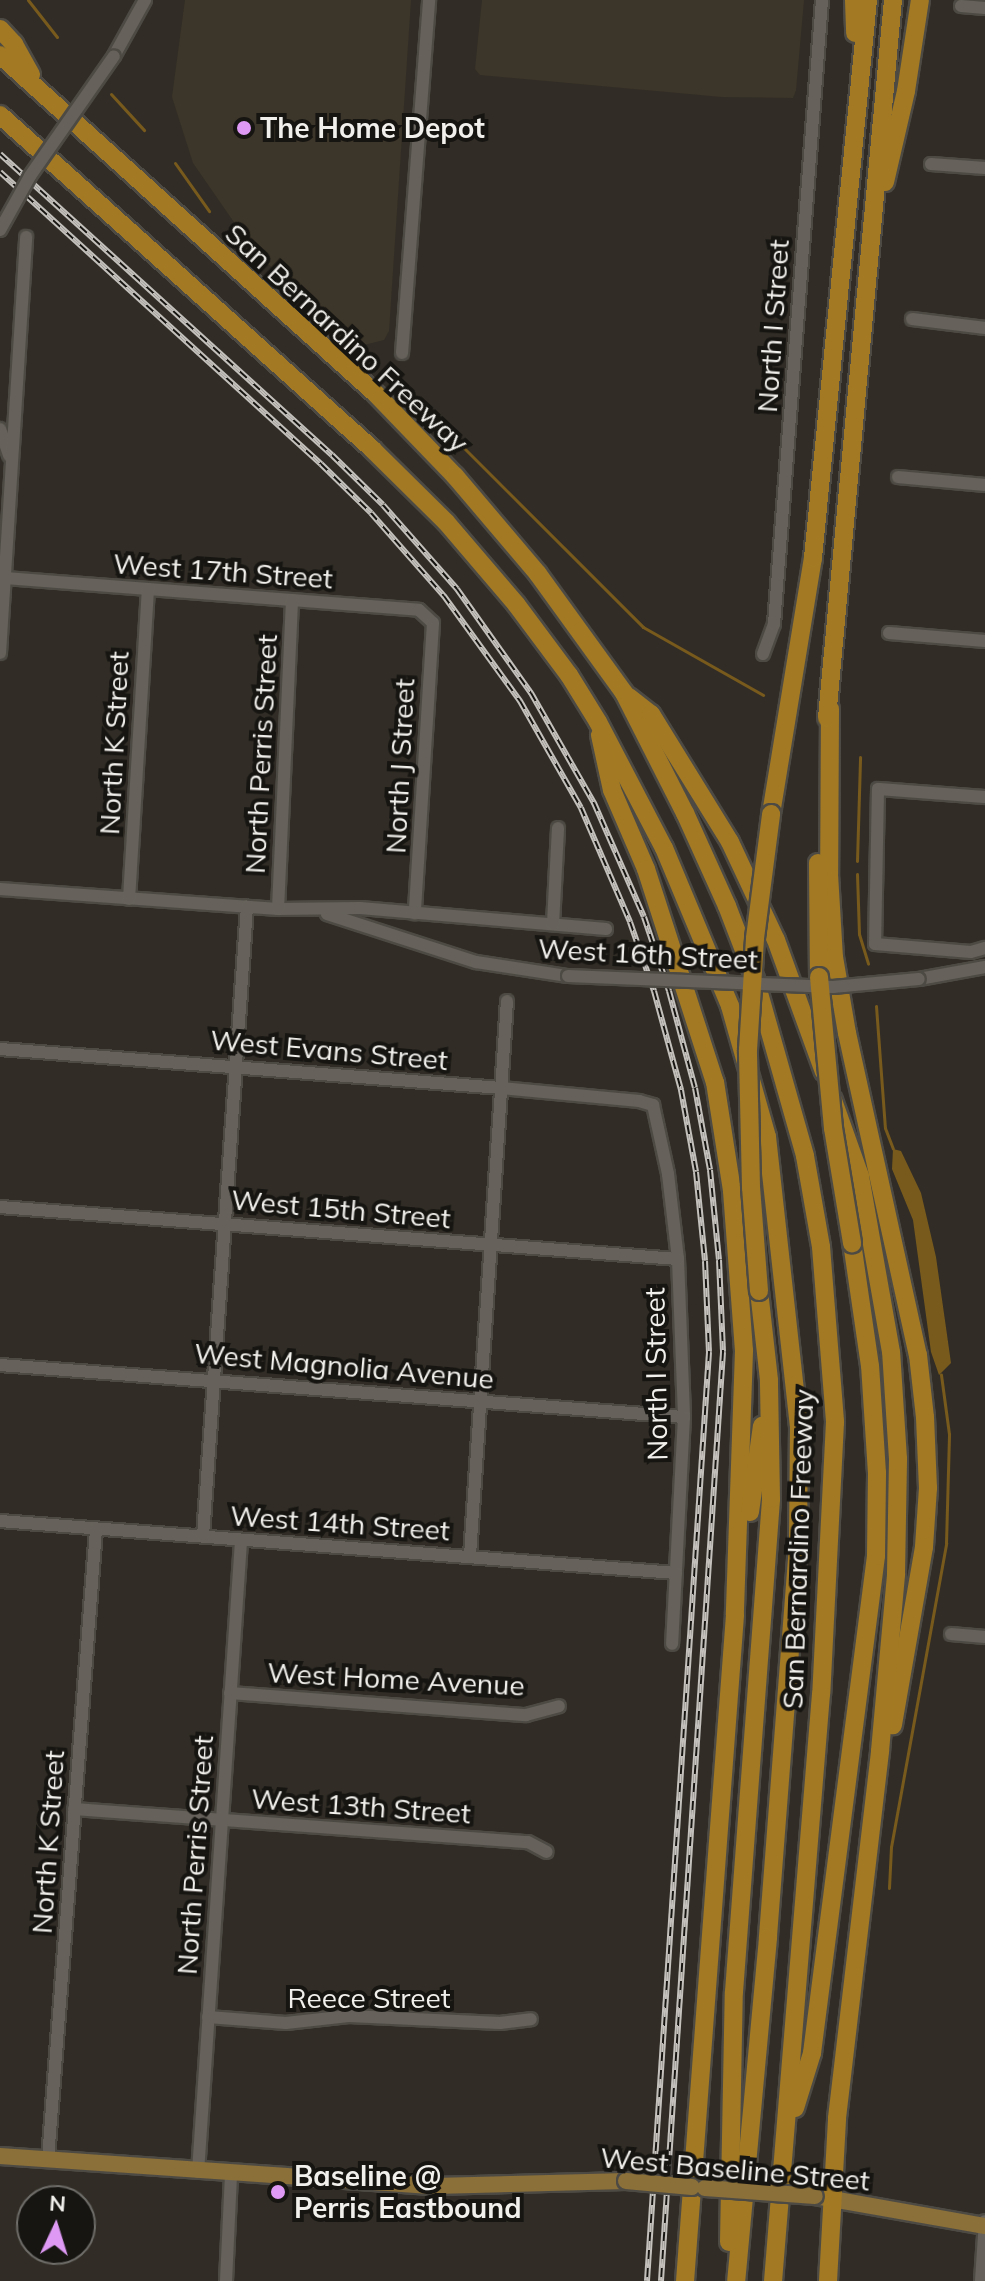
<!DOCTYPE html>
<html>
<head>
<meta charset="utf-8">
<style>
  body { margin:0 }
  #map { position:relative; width:985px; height:2281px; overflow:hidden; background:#312d26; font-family:Mulish,sans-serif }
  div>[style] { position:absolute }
  .built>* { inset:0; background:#3c3529 }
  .water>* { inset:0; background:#785a1d }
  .stream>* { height:3px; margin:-1.5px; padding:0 1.5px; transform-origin:1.5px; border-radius:1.5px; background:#785a1d }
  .roads { filter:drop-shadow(2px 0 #4d4a44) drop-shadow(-2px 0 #4d4a44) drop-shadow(0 2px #4d4a44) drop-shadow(0 -2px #4d4a44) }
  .minor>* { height:12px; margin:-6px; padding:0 6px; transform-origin:6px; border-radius:6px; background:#66625b }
  .major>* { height:16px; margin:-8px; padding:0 8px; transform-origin:8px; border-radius:8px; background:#8b7039 }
  .highway>* { height:18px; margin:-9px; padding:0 9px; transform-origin:9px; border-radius:9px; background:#a37a23 }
  .rail>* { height:6px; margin-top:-3px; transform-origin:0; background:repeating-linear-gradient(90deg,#171512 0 9px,#c4c1bd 0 18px); box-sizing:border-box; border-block:2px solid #c4c1bd }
  .bridges { filter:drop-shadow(2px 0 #4d4a44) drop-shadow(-2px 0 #4d4a44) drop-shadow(0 2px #4d4a44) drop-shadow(0 -2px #4d4a44) }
  .minor-bridge>* { height:12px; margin:-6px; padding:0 6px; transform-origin:6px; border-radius:6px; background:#66625b }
  .major-bridge>* { height:16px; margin:-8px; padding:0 8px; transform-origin:8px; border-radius:8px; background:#8b7039 }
  .highway-bridge>* { height:18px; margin:-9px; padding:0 9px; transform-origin:9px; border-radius:9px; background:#a37a23 }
  .dots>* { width:22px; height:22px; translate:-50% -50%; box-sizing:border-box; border:4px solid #171512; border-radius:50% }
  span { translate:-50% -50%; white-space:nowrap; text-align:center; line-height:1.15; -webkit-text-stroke:8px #171512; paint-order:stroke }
  .poi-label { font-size:28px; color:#f2f0ec; font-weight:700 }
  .left { translate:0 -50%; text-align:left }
  .street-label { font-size:28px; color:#f2f0ec }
  .north { position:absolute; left:16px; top:2185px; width:80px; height:80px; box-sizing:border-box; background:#171512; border:2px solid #6f6d69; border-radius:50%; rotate:4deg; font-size:22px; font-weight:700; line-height:32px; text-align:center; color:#f2f0ec }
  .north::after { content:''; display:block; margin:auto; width:28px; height:36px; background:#dd99f4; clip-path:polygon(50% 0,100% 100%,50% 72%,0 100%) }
</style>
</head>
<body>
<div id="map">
  <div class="built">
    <div style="clip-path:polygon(185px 0,411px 0,389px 331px,384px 340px,364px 345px,256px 254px,193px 163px,172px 97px)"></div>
    <div style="clip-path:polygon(482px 0,804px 0,796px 90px,793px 98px,722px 97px,480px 75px,475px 69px)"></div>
  </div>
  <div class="water">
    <div style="clip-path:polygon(893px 1149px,901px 1151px,921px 1193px,936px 1257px,951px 1363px,939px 1375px,931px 1352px,913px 1220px,892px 1169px)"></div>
  </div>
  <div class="stream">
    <div style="left:28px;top:0;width:47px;rotate:51.9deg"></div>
    <div style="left:111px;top:94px;width:49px;rotate:47.5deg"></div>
    <div style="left:175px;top:163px;width:59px;rotate:54.7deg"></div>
    <div style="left:411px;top:395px;width:328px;rotate:45deg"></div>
    <div style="left:643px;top:627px;width:138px;rotate:29.5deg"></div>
    <div style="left:857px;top:861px;width:104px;rotate:-88.3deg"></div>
    <div style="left:857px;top:874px;width:60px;rotate:88.1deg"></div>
    <div style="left:859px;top:934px;width:31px;rotate:73deg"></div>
    <div style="left:876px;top:1006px;width:122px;rotate:85.8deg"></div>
    <div style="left:885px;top:1128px;width:22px;rotate:69deg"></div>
    <div style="left:889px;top:1888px;width:41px;rotate:-87.2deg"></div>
    <div style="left:891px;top:1847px;width:309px;rotate:-79.7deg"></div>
    <div style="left:946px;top:1543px;width:109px;rotate:-88.4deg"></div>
    <div style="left:949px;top:1434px;width:60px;rotate:-97.7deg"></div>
  </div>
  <div class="roads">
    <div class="minor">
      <div style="left:961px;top:6px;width:24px;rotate:5deg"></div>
      <div style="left:114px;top:56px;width:64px;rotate:-61deg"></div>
      <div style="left:931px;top:164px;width:54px;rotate:4.2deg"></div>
      <div style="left:912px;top:319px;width:74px;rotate:7deg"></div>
      <div style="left:402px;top:353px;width:354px;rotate:-85.6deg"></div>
      <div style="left:0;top:429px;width:28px;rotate:71deg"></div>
      <div style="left:898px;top:477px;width:87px;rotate:5.3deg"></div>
      <div style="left:5px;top:578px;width:415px;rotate:4.4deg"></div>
      <div style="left:419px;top:610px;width:19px;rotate:43deg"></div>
      <div style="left:433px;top:623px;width:291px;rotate:93.6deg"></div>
      <div style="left:889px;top:633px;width:96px;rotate:4.8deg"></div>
      <div style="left:0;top:653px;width:417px;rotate:-86.4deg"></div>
      <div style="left:763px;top:654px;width:32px;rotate:-70deg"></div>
      <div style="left:774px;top:624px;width:626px;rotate:-85.6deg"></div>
      <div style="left:985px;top:797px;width:107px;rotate:-175.7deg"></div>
      <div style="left:878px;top:789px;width:155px;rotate:91.1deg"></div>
      <div style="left:875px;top:944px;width:96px;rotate:4.8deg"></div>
      <div style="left:971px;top:952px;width:15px;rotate:-16deg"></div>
      <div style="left:0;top:889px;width:279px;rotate:4.1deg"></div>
      <div style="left:278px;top:909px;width:82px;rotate:-0.7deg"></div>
      <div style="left:360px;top:908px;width:247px;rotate:4.9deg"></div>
      <div style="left:129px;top:899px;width:310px;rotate:-86.5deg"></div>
      <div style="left:278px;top:909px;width:309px;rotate:-87.4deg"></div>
      <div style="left:327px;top:914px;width:157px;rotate:17.9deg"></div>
      <div style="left:476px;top:962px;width:93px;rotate:8.7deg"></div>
      <div style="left:553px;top:924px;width:96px;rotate:-87deg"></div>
      <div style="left:919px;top:979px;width:67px;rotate:-10.3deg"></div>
      <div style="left:0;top:1049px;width:503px;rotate:4.45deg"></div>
      <div style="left:501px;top:1088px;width:139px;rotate:5.4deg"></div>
      <div style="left:639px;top:1101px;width:15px;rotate:16deg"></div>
      <div style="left:653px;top:1105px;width:71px;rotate:77.7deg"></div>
      <div style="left:668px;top:1174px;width:86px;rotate:83.3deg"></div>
      <div style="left:678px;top:1259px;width:158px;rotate:87.8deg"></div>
      <div style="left:684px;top:1417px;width:227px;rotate:93deg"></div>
      <div style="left:0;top:1207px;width:680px;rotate:4.39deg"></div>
      <div style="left:0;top:1365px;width:686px;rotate:4.35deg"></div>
      <div style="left:0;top:1521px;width:678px;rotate:4.4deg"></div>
      <div style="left:203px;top:1536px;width:631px;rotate:-86deg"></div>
      <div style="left:470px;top:1556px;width:556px;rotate:-86.19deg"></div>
      <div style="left:951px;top:1634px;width:34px;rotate:5deg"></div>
      <div style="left:230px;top:1693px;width:297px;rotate:4.3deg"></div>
      <div style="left:526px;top:1715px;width:34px;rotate:-15deg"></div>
      <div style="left:74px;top:1809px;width:455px;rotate:4.2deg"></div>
      <div style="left:528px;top:1842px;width:21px;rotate:28deg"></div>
      <div style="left:208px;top:2017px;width:78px;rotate:4.4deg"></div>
      <div style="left:286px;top:2023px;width:63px;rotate:-6.3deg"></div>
      <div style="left:349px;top:2016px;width:151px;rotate:2.7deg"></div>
      <div style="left:500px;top:2023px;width:31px;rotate:-7deg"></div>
      <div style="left:48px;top:2159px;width:632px;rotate:-85.64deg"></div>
      <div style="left:198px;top:2172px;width:632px;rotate:-86.1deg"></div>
      <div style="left:226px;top:2281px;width:107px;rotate:-87.3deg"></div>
      <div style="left:981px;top:2281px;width:60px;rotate:-86.2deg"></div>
    </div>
    <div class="major">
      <div style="left:0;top:2156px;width:435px;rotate:4deg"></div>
      <div style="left:434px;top:2186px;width:192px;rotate:-1.5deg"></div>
      <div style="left:815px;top:2196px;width:173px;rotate:10deg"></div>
    </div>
    <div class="highway">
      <div style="left:854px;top:0;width:33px;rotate:88deg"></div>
      <div style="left:0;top:29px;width:21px;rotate:47deg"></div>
      <div style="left:14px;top:44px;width:35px;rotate:61deg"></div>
      <div style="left:0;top:55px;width:506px;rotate:42.04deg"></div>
      <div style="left:376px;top:394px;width:114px;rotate:46.1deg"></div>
      <div style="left:455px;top:476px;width:128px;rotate:49.7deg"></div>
      <div style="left:538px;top:574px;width:147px;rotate:54.1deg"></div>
      <div style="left:624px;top:693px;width:135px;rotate:63.1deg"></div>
      <div style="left:685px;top:813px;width:102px;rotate:65.7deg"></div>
      <div style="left:727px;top:906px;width:78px;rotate:69deg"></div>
      <div style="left:755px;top:979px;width:184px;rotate:74.2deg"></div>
      <div style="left:805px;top:1156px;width:92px;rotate:80deg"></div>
      <div style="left:821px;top:1247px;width:176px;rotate:85.4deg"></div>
      <div style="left:835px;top:1422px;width:272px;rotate:92.9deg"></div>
      <div style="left:821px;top:1694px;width:589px;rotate:94.67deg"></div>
      <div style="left:0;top:115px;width:500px;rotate:41.9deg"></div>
      <div style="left:372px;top:449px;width:104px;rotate:44.6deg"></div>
      <div style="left:446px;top:522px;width:108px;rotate:49.5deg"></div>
      <div style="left:516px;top:604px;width:89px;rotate:53.3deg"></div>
      <div style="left:569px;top:675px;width:55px;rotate:58.3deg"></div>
      <div style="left:598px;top:722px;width:142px;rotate:62.4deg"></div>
      <div style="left:664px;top:848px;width:171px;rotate:67.3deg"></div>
      <div style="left:730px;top:1006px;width:136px;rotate:74.2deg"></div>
      <div style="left:767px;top:1137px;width:291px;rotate:83.7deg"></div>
      <div style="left:799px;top:1426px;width:120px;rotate:90.5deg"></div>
      <div style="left:798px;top:1546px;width:393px;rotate:94.4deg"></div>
      <div style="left:768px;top:1938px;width:344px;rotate:95.3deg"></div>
      <div style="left:885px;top:182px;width:93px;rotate:-77deg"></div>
      <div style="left:906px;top:91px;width:92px;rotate:-81.3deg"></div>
      <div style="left:629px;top:697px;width:28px;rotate:38deg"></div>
      <div style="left:651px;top:714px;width:150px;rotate:58.3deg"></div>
      <div style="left:730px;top:842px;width:108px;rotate:64.9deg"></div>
      <div style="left:776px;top:940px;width:140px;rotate:70deg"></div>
      <div style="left:830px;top:709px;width:165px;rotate:90.3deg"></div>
      <div style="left:829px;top:874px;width:83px;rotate:86.6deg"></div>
      <div style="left:834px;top:957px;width:77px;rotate:80.3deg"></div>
      <div style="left:847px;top:1033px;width:330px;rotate:77.6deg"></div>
      <div style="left:918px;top:1355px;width:62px;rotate:83.6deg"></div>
      <div style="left:925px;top:1417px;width:71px;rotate:87.6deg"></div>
      <div style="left:928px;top:1488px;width:59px;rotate:93.9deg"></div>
      <div style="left:924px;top:1547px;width:181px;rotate:99.9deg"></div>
      <div style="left:827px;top:718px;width:721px;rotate:-84.75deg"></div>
      <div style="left:600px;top:735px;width:56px;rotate:77.7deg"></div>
      <div style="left:612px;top:790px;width:86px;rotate:66.7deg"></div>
      <div style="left:646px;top:869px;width:224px;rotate:72.1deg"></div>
      <div style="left:715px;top:1082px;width:110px;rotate:81.1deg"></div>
      <div style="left:732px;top:1191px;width:160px;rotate:85.7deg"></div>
      <div style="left:744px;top:1351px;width:264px;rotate:92deg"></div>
      <div style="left:735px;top:1615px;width:668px;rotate:94.29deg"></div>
      <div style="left:771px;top:814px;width:259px;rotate:-80.7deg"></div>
      <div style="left:813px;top:558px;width:561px;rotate:-84.37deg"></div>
      <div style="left:818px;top:863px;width:114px;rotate:89.5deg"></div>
      <div style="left:750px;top:1512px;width:87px;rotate:-82.1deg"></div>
      <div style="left:795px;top:2108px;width:58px;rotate:-72.8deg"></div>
      <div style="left:812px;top:2053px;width:501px;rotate:-82.66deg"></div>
      <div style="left:876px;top:1556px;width:83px;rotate:-89.3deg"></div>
      <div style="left:877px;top:1473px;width:107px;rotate:-93.7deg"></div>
      <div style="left:870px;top:1366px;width:124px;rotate:-98.3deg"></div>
      <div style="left:729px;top:2242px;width:250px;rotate:-88.9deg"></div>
      <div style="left:734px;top:1992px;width:494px;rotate:-85.7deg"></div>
      <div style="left:771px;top:1499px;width:119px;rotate:-91deg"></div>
      <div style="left:769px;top:1380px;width:90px;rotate:-96.4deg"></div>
      <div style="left:828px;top:2281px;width:163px;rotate:-86.8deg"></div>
      <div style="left:837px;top:2118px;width:370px;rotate:-83.3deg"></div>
      <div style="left:880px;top:1751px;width:178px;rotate:-84.8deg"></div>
      <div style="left:896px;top:1574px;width:115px;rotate:-89deg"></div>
      <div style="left:898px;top:1459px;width:107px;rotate:-93.7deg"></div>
      <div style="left:891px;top:1352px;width:179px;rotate:-100deg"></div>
      <div style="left:860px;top:1176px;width:81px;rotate:-109.6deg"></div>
    </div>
  </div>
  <div class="rail">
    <div style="left:0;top:154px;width:448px;rotate:42.2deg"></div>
    <div style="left:332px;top:455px;width:71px;rotate:44.4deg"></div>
    <div style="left:383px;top:505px;width:112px;rotate:48.6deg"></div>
    <div style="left:457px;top:589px;width:128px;rotate:54.6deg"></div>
    <div style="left:531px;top:693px;width:127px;rotate:60.2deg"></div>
    <div style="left:594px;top:803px;width:124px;rotate:66.3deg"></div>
    <div style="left:644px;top:917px;width:78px;rotate:71.3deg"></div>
    <div style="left:669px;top:991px;width:100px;rotate:75deg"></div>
    <div style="left:695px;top:1088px;width:83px;rotate:79.6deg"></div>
    <div style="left:710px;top:1170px;width:90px;rotate:84.3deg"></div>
    <div style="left:719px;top:1260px;width:92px;rotate:87.5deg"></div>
    <div style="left:723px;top:1352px;width:931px;rotate:93.82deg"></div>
    <div style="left:0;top:172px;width:434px;rotate:42.3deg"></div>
    <div style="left:321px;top:464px;width:70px;rotate:44.4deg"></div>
    <div style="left:371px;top:513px;width:111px;rotate:48.7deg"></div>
    <div style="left:444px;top:596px;width:130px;rotate:54.1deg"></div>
    <div style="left:520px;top:701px;width:123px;rotate:60.3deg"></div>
    <div style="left:581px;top:808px;width:124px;rotate:66.7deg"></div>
    <div style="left:630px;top:922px;width:73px;rotate:70.8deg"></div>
    <div style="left:654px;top:991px;width:103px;rotate:74.7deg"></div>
    <div style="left:681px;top:1090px;width:83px;rotate:79.6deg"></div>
    <div style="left:696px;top:1172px;width:89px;rotate:84.2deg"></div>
    <div style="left:705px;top:1261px;width:91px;rotate:87.5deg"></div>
    <div style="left:709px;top:1352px;width:931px;rotate:93.82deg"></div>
  </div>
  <div class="bridges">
    <div class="minor-bridge">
      <div style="left:0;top:230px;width:62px;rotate:-60.9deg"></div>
      <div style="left:30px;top:176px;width:146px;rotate:-55deg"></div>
      <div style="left:568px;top:976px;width:265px;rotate:2.4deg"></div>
      <div style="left:833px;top:987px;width:86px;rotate:-5.3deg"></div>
    </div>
    <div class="major-bridge">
      <div style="left:626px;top:2181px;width:66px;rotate:5.2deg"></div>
      <div style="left:705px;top:2188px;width:110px;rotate:4.2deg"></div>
    </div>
    <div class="highway-bridge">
      <div style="left:819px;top:977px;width:152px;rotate:84.7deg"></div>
      <div style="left:833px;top:1128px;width:117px;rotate:80.6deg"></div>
      <div style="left:759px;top:1291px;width:104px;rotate:-94.4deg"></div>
      <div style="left:751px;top:1187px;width:137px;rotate:-91.3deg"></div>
      <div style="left:748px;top:1050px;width:112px;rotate:-86.4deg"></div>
      <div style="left:755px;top:938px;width:125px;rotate:-82.6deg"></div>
    </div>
  </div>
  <div class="dots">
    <div style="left:244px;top:128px;background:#dd99f4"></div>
    <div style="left:278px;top:2192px;background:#dd99f4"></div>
  </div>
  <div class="poi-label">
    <span class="left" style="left:260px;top:128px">The Home Depot</span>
    <span class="left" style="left:294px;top:2192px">Baseline @<br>Perris Eastbound</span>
  </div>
  <div class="street-label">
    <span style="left:773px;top:326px;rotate:-86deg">North I Street</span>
    <span style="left:347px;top:338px;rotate:43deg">San Bernardino Freeway</span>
    <span style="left:223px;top:571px;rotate:4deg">West 17th Street</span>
    <span style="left:114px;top:743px;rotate:-87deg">North K Street</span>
    <span style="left:261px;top:754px;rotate:-87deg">North Perris Street</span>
    <span style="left:400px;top:766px;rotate:-87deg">North J Street</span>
    <span style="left:648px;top:954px;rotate:3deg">West 16th Street</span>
    <span style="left:329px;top:1050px;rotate:5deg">West Evans Street</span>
    <span style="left:341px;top:1209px;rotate:5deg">West 15th Street</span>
    <span style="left:344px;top:1366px;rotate:5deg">West Magnolia Avenue</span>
    <span style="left:656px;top:1374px;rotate:-91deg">North I Street</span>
    <span style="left:340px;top:1523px;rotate:4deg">West 14th Street</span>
    <span style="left:798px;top:1549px;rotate:-88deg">San Bernardino Freeway</span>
    <span style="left:396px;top:1679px;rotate:3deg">West Home Avenue</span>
    <span style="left:361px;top:1806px;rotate:4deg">West 13th Street</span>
    <span style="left:48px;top:1842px;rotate:-86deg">North K Street</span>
    <span style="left:195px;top:1855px;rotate:-86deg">North Perris Street</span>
    <span style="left:369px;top:1998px">Reece Street</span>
    <span style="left:735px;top:2169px;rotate:5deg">West Baseline Street</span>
  </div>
  <div class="north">N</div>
</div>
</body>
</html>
